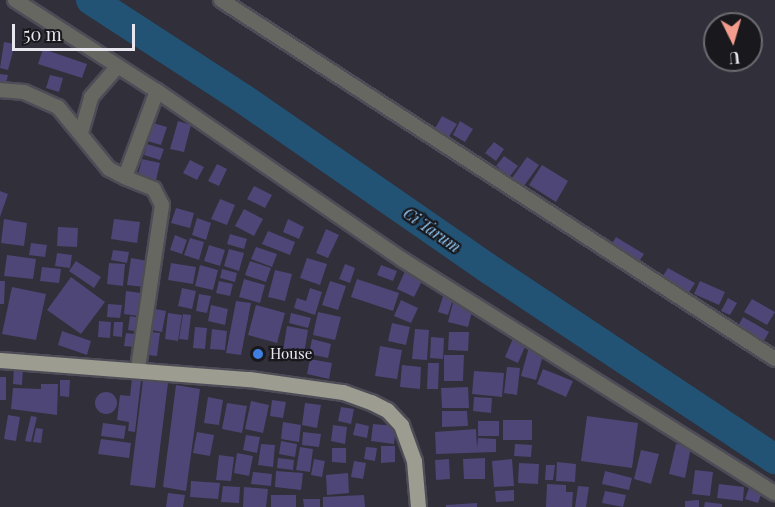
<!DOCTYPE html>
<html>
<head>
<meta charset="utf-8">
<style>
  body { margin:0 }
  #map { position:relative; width:775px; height:507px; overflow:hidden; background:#302f3a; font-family:"Playfair Display",serif }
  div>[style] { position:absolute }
  .river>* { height:30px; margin:-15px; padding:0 15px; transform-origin:15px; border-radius:15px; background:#225274 }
  .building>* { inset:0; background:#4e4676 }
  .round { border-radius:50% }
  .roads { filter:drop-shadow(2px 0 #4d4c57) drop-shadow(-2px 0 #4d4c57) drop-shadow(0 2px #4d4c57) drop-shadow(0 -2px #4d4c57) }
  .minor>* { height:14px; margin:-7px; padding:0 7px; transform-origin:7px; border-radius:7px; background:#676761 }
  .primary>* { height:15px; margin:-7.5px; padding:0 7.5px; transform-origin:7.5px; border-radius:7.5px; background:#9c9c90 }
  .dots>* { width:16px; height:16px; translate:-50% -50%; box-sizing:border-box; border:3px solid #18181d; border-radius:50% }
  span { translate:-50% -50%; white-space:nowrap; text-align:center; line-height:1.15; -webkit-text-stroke:4.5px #18181d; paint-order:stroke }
  .poi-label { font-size:15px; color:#e8e7ef }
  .left { translate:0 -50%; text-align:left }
  .water-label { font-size:16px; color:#93cbf7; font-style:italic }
  .north { position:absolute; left:703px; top:12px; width:60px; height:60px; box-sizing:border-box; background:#18181d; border:2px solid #6b6b71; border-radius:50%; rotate:175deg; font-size:16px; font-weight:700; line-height:24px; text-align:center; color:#e8e7ef }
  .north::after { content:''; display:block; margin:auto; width:21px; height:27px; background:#f49d8d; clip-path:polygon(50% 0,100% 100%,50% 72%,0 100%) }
  .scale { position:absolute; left:12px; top:24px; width:123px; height:27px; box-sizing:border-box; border:3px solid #e8e7ef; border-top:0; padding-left:8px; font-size:18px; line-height:21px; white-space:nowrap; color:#e8e7ef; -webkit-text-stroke:4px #18181d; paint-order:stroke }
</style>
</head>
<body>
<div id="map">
  <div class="river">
    <div style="left:91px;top:0;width:180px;rotate:33deg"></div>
    <div style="left:242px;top:98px;width:304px;rotate:34.7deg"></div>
    <div style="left:492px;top:271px;width:340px;rotate:33.6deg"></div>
  </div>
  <div class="building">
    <div style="clip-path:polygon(4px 42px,15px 44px,8px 70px,0 68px)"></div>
    <div style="clip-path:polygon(43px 49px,87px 64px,82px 78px,38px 64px)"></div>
    <div style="clip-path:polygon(0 74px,8px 75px,5px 87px,0 86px)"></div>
    <div style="clip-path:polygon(50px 75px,63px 78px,59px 92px,46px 88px)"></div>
    <div style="clip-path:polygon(442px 116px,457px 124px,448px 138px,434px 130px)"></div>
    <div style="clip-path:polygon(178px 121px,191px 125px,184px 152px,170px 149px)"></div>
    <div style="clip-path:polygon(460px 121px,473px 129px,465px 142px,453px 135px)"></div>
    <div style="clip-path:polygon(153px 123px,167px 127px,161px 145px,147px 141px)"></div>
    <div style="clip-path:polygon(494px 142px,504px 149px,496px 161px,485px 153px)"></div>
    <div style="clip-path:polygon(147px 144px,164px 149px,160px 160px,144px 155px)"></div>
    <div style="clip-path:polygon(504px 156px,518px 166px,510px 176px,496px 166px)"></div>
    <div style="clip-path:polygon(527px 157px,539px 165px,524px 186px,512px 178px)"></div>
    <div style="clip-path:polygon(142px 159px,160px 163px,156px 180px,138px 175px)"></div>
    <div style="clip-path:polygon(190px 160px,204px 167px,197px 180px,183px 173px)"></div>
    <div style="clip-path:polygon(217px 164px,227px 169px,219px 186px,208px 181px)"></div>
    <div style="clip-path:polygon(542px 165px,568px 181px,556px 202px,529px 185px)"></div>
    <div style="clip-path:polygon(254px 186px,272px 195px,265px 208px,247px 199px)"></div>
    <div style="clip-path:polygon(0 191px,8px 194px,0 217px)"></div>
    <div style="clip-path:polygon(220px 199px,235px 205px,227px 225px,211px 219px)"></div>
    <div style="clip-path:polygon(176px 208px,194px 213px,190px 228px,171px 223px)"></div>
    <div style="clip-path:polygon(244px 209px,263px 219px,254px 236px,235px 226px)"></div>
    <div style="clip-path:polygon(197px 218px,211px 223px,206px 240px,192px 235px)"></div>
    <div style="clip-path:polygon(4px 219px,27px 223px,24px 246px,1px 243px)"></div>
    <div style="clip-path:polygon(114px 219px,140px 222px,137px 243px,111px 239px)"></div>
    <div style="clip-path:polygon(288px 219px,304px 227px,299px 239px,283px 232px)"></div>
    <div style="clip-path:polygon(58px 227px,78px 228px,77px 247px,57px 246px)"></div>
    <div style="clip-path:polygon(326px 229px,339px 235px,328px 258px,316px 253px)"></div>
    <div style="clip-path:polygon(268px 231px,295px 242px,290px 255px,262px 244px)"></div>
    <div style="clip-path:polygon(230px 234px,247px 239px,244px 249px,227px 244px)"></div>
    <div style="clip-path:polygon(175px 235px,187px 240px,182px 254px,170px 250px)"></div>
    <div style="clip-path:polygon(616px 237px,644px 254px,638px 263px,611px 245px)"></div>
    <div style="clip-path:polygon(190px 238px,204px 242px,199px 260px,184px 255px)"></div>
    <div style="clip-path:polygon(31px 243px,47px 245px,45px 257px,29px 255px)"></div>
    <div style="clip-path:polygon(209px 245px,225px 250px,220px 266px,204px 261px)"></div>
    <div style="clip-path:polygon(256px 247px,277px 254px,272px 267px,251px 259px)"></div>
    <div style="clip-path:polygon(229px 249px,244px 253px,239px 271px,224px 266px)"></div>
    <div style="clip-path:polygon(113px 250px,129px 252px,127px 263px,111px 260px)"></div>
    <div style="clip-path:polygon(57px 253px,72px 255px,70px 268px,55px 266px)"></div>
    <div style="clip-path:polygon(7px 255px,36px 259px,33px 279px,4px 276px)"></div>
    <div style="clip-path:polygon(131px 258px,148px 261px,144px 287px,127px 285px)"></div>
    <div style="clip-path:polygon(307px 258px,327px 264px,320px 285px,300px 278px)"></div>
    <div style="clip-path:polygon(76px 261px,101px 277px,94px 288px,69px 271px)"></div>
    <div style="clip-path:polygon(250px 261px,271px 268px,266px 282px,245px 275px)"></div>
    <div style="clip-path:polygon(109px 263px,125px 264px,123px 286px,107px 284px)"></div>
    <div style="clip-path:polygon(171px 263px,196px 267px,193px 284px,168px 280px)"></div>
    <div style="clip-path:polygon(345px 264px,355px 268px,350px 283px,339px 279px)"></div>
    <div style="clip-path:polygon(200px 265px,218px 270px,213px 290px,195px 286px)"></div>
    <div style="clip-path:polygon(381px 265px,397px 271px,393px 281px,377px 275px)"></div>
    <div style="clip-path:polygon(42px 267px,61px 269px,59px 283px,40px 281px)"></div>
    <div style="clip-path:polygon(668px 268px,695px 283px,688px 294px,661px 279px)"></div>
    <div style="clip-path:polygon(222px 269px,237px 273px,235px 282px,220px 278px)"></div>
    <div style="clip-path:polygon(406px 269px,424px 277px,414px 297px,397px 289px)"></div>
    <div style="clip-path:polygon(275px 270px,292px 274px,285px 301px,268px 297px)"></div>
    <div style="clip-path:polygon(71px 277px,105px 302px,81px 334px,47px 310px)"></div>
    <div style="clip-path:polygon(244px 279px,265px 285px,260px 303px,239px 297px)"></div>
    <div style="clip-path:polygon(357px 279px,399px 293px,393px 311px,351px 297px)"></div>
    <div style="clip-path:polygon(0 281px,5px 281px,4px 304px,0 304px)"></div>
    <div style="clip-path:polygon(219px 281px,233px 284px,230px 296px,216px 293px)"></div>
    <div style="clip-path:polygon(330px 281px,346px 286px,338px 310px,322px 305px)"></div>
    <div style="clip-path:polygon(700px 281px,725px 292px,719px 305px,694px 294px)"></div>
    <div style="clip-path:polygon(12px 287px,46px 294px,36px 340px,2px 334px)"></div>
    <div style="clip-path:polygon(182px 288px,196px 291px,192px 309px,178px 306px)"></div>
    <div style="clip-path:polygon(310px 288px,322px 292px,315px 315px,294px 308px,297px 298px,306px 301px)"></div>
    <div style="clip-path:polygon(126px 291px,141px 293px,139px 316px,124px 314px)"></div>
    <div style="clip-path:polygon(444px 293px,454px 296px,448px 315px,438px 312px)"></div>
    <div style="clip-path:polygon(199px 294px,211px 296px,207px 313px,196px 311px)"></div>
    <div style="clip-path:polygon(728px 298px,737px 303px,730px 315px,721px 311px)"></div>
    <div style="clip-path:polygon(454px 299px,474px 304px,468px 327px,448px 322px)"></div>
    <div style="clip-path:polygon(752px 299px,775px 312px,767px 325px,744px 312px)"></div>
    <div style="clip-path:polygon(401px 300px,418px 308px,411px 323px,394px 316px)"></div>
    <div style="clip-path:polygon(236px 301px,251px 303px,241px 355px,226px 353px)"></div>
    <div style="clip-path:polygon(108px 304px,122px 305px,120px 318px,107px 317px)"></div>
    <div style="clip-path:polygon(211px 305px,228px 309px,225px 325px,208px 321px)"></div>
    <div style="clip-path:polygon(256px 305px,285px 313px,277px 343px,248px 335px)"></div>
    <div style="clip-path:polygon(155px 309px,166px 311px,162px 332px,151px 330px)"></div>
    <div style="clip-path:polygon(318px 312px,341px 317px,335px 340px,313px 335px)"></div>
    <div style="clip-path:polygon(168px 313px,182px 315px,178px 341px,165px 339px)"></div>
    <div style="clip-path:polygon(291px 313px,311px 318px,308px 328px,289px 323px)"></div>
    <div style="clip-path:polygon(183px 314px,191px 315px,188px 340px,179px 339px)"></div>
    <div style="clip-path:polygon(130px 316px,142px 318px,140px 332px,128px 330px)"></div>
    <div style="clip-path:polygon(743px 317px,769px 332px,762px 344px,736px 330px)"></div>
    <div style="clip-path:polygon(99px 321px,111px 322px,110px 338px,98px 337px)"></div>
    <div style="clip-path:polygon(114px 322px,123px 322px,122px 337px,113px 336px)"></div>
    <div style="clip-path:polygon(392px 323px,410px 327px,406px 345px,388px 341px)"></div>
    <div style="clip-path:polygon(287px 326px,308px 330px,304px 354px,283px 351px)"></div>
    <div style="clip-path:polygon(195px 327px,207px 328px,205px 349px,193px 348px)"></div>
    <div style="clip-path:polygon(212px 329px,227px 331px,225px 350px,210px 349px)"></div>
    <div style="clip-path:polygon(415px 329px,429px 330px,427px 360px,412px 359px)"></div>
    <div style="clip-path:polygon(62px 331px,91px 341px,87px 355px,58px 345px)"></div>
    <div style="clip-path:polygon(151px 332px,160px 333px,157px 356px,148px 355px)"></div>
    <div style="clip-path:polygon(449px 332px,469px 332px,468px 351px,448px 350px)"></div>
    <div style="clip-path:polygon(126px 333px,135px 334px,134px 347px,124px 346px)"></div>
    <div style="clip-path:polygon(514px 336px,527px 342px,518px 363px,505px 357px)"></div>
    <div style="clip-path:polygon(431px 337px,444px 338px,443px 359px,430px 358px)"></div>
    <div style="clip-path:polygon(312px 339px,331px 344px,328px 358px,309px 354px)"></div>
    <div style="clip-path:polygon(380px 346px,402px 350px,397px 379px,375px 376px)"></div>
    <div style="clip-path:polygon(529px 347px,544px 352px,536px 380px,521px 376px)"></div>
    <div style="clip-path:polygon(444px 355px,464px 355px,463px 381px,444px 381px)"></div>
    <div style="clip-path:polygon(310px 359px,332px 363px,329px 379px,307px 374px)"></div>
    <div style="clip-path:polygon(428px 363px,439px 363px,438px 389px,427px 389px)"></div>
    <div style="clip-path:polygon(402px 365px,421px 367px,420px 389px,400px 387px)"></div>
    <div style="clip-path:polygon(14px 367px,23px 368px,22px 385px,13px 384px)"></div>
    <div style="clip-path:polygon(507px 367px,520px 368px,517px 395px,504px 393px)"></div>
    <div style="clip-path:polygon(543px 369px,573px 381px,566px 397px,537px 384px)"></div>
    <div style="clip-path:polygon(474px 371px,504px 373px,502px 397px,472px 394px)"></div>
    <div style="clip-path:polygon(0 377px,6px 377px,6px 400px,0 400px)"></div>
    <div style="clip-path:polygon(132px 379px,141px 380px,135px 432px,128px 431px,129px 422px,117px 420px,120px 395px,130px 396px)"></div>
    <div style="clip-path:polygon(60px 380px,70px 380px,69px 397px,60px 396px)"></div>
    <div style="clip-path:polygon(143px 380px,168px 383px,155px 488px,130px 485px)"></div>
    <div style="clip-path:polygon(41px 384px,58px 384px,57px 415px,11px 409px,13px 388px,41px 389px)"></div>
    <div style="clip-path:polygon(176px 385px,200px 389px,186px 491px,163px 487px)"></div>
    <div style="clip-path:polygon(468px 387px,469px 408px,442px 408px,441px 388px)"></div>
    <div class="round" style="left:95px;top:392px;width:22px;height:22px"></div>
    <div style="clip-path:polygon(208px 397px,223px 400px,219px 425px,204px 423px)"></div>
    <div style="clip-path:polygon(474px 397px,492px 398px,491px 413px,473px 411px)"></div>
    <div style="clip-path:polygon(272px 400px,286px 402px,283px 418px,270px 416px)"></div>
    <div style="clip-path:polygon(251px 401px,269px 405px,263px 433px,245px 429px)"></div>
    <div style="clip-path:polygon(227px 403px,247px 406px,242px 433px,222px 429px)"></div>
    <div style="clip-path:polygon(305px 403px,321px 405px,317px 428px,302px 425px)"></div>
    <div style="clip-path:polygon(341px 407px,354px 409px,351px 424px,338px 421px)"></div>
    <div style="clip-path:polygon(442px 411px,467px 411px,468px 426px,442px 427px)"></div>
    <div style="clip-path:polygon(8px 415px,20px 417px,16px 441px,4px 439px)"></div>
    <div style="clip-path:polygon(31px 416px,37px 417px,31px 442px,25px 441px)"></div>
    <div style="clip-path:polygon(587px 416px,638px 423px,632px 468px,581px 461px)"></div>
    <div style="clip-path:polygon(503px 420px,532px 420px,532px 440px,503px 440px)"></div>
    <div style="clip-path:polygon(478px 421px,499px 421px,499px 436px,478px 436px)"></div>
    <div style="clip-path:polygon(283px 422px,301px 425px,299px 442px,281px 439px)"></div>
    <div style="clip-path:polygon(103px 423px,126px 426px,124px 439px,101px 436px)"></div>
    <div style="clip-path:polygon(356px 423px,369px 426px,367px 438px,353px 435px)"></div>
    <div style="clip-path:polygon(373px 424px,396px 426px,394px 444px,371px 441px)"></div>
    <div style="clip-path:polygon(333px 425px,347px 427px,345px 444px,331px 441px)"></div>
    <div style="clip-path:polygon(36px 428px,43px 429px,41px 443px,33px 442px)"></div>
    <div style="clip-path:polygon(476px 429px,477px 448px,478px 438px,496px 439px,496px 452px,436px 454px,435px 432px)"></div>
    <div style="clip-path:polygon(197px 432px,214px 435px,210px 456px,193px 453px)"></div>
    <div style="clip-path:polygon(303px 432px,321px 434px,319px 447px,302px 445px)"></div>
    <div style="clip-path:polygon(246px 435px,260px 437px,257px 453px,243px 450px)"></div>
    <div style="clip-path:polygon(101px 439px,131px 443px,129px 458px,98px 454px)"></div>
    <div style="clip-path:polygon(281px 441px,297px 444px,295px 457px,279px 454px)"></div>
    <div style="clip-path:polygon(261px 444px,275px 445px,273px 467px,258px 465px)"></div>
    <div style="clip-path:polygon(515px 444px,532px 445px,531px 457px,514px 456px)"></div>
    <div style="clip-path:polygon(676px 444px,691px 447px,685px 478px,669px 474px)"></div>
    <div style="clip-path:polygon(381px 446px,395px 446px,395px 462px,381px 463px)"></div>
    <div style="clip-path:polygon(300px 447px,313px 449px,310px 472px,296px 470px)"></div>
    <div style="clip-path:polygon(366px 447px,377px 448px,375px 461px,364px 459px)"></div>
    <div style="clip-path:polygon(332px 448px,346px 448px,346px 463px,332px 462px)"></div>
    <div style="clip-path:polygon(641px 450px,659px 454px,651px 484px,634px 479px)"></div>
    <div style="clip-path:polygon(237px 453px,253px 456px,249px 476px,234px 473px)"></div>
    <div style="clip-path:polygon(219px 455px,234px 457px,231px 481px,216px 480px)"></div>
    <div style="clip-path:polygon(278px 458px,294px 460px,293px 470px,277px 468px)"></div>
    <div style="clip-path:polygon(485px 458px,485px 479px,464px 479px,463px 459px)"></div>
    <div style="clip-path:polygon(314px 459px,325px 461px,322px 477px,311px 475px)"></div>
    <div style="clip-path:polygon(449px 459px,450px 479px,436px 480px,435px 460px)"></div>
    <div style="clip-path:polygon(512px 459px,514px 486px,494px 487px,492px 461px)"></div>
    <div style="clip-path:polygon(354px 461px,366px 463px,363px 479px,351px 477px)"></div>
    <div style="clip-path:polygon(557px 462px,576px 464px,575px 482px,556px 481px)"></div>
    <div style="clip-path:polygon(519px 463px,539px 464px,538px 484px,518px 483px)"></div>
    <div style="clip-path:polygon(546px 465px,555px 465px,553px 480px,545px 480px)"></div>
    <div style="clip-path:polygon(695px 470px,713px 472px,710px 496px,692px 494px)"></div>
    <div style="clip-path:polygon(276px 471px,303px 473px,301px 490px,275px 487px)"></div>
    <div style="clip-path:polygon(605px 471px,632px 478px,629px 490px,602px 484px)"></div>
    <div style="clip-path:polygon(253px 472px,272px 474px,271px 486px,251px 484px)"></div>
    <div style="clip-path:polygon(348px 473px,349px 493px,327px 495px,326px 475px)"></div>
    <div style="clip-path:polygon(191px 481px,220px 483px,218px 499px,190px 497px)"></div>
    <div style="clip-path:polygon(547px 484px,566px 485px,566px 492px,573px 492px,572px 507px,546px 507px)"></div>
    <div style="clip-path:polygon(719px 484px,744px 487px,743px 501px,717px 498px)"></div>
    <div style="clip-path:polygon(223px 486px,240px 487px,239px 503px,221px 502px)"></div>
    <div style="clip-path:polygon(578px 486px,589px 487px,586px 507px,575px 507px)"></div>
    <div style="clip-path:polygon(244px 487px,268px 489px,266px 507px,243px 507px)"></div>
    <div style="clip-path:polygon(749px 488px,762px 492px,758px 503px,745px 499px)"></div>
    <div style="clip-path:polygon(514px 490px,514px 501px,496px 502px,495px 491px)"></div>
    <div style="clip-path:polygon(605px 491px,626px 495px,623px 507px,602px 503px)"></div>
    <div style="clip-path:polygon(168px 493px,185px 495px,183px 507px,166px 507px)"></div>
    <div style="clip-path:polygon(271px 495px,296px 495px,296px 507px,271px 507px)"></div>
    <div style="clip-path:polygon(364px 495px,365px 507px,323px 507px,323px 497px)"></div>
    <div style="clip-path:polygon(303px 499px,320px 499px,320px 507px,304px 507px)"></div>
    <div style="clip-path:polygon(699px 500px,699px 507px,685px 507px,685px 501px)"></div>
    <div style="clip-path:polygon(705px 502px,722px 504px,722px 507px,704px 507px)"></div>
    <div style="clip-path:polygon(477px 503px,477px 507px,446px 507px,446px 505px)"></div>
  </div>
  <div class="roads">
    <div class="minor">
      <div style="left:15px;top:0;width:169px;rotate:32.7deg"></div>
      <div style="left:221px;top:0;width:660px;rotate:32.94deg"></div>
      <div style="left:0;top:90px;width:24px;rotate:5deg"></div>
      <div style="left:24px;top:92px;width:37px;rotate:24deg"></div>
      <div style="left:58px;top:107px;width:80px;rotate:50.6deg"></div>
      <div style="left:109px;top:169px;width:18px;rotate:27deg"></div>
      <div style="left:81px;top:133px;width:37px;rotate:-74deg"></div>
      <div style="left:91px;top:97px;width:41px;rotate:-48.9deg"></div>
      <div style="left:138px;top:368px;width:165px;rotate:-81.6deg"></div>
      <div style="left:162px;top:205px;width:18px;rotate:-117deg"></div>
      <div style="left:154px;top:189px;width:31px;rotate:-158deg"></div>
      <div style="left:125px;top:177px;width:92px;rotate:-69.6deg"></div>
      <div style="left:157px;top:91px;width:298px;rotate:34.5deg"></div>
      <div style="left:403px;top:260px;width:439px;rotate:32.1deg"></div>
    </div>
    <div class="primary">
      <div style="left:0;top:360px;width:250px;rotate:4.4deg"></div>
      <div style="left:249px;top:379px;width:95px;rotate:7.9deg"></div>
      <div style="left:343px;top:392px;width:30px;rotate:20deg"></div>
      <div style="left:371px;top:402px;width:18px;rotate:27deg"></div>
      <div style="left:387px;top:410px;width:21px;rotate:47deg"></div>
      <div style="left:401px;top:425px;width:38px;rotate:70deg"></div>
      <div style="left:414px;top:461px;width:46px;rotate:85deg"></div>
    </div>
  </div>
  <div class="dots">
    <div style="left:258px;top:354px;background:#3f7fe0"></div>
  </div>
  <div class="poi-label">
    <span class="left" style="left:270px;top:354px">House</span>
  </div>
  <div class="water-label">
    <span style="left:432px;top:230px;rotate:35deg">Ci Tarum</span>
  </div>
  <div class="north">U</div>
  <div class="scale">50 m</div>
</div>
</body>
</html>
